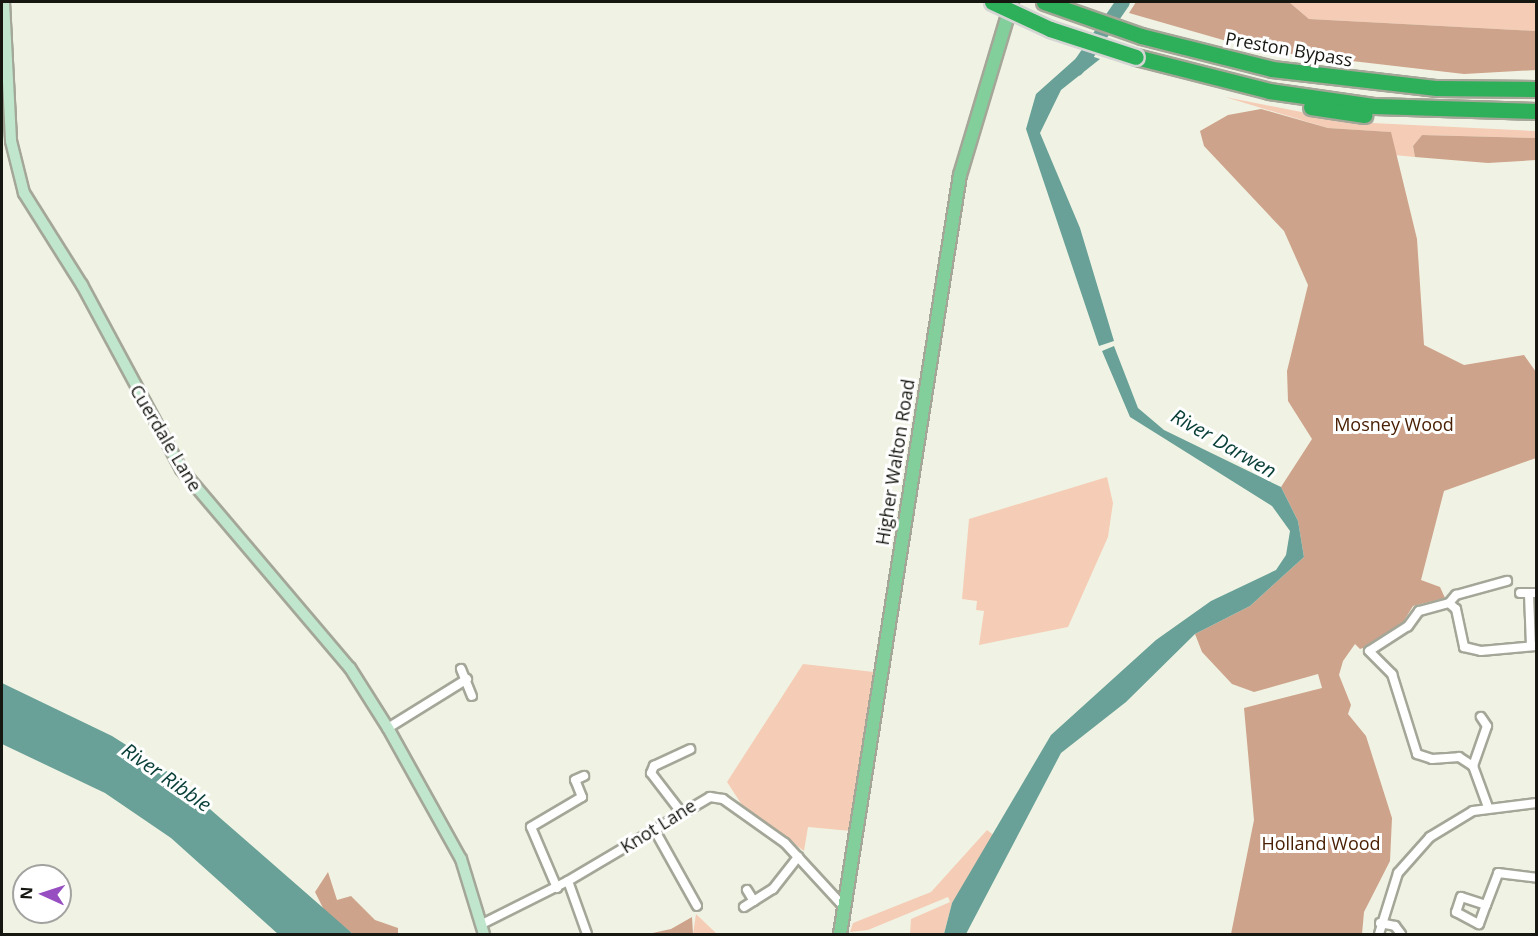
<!DOCTYPE html>
<html>
<head>
<meta charset="utf-8">
<style>
  body { margin:0 }
  #map { position:relative; width:1538px; height:936px; overflow:hidden; background:#f0f3e3; font-family:"Open Sans",sans-serif }
  div>[style] { position:absolute }
  .green>* { inset:0; background:#f5cdb7 }
  .forest>* { inset:0; background:#cea38b }
  .water>* { inset:0; background:#69a198 }
  .river>* { height:14px; margin:-7px; padding:0 7px; transform-origin:7px; border-radius:7px; background:#69a198 }
  .roads { filter:drop-shadow(2px 0 #a4a798) drop-shadow(-2px 0 #a4a798) drop-shadow(0 2px #a4a798) drop-shadow(0 -2px #a4a798) }
  .street>* { height:8px; margin:-4px; padding:0 4px; transform-origin:4px; border-radius:4px; background:#fff }
  .secondary>* { height:10px; margin:-5px; padding:0 5px; transform-origin:5px; border-radius:5px; background:#c0e7cd }
  .primary>* { height:12px; margin:-6px; padding:0 6px; transform-origin:6px; border-radius:6px; background:#82cf9b }
  .highway>* { height:15px; margin:-7.5px; padding:0 7.5px; transform-origin:7.5px; border-radius:7.5px; background:#2eaf59 }
  .bridges { filter:drop-shadow(2px 0 #d5d5d4) drop-shadow(-2px 0 #d5d5d4) drop-shadow(0 2px #d5d5d4) drop-shadow(0 -2px #d5d5d4) }
  .highway-bridge>* { height:15px; margin:-7.5px; padding:0 7.5px; transform-origin:7.5px; border-radius:7.5px; background:#2eaf59 }
  span { translate:-50% -50%; white-space:nowrap; text-align:center; line-height:1.15; -webkit-text-stroke:6px #fff; paint-order:stroke }
  .street-label { font-size:18px; color:#161711 }
  .park-label { font-size:18px; color:#492004 }
  .water-label { font-size:20px; color:#083e38; font-style:italic }
  .frame { position:absolute; inset:0; border:3px solid #161711; pointer-events:none }
  .north { position:absolute; left:12px; top:864px; width:60px; height:60px; box-sizing:border-box; background:#fff; border:2px solid #a2a2a0; border-radius:50%; rotate:273deg; font-size:16px; font-weight:700; line-height:24px; text-align:center; color:#161711 }
  .north::after { content:''; display:block; margin:auto; width:21px; height:27px; background:#974ec1; clip-path:polygon(50% 0,100% 100%,50% 72%,0 100%) }
</style>
</head>
<body>
<div id="map">
  <div class="green">
    <div style="clip-path:polygon(1289px 2px,1536px 2px,1536px 31px,1309px 19px)"></div>
    <div style="clip-path:polygon(1225px 97px,1352px 122px,1536px 131px,1536px 138px,1422px 135px,1413px 146px,1415px 157px,1394px 155px,1390px 132px,1328px 128px)"></div>
    <div style="clip-path:polygon(1107px 477px,1113px 503px,1108px 537px,1068px 627px,979px 645px,984px 611px,976px 610px,977px 601px,962px 599px,969px 519px)"></div>
    <div style="clip-path:polygon(803px 664px,874px 672px,851px 831px,808px 827px,804px 851px,742px 805px,727px 782px)"></div>
    <div style="clip-path:polygon(987px 830px,996px 837px,952px 903px,944px 934px,910px 934px,911px 919px,950px 902px,948px 897px,868px 930px,850px 932px,853px 923px,931px 892px)"></div>
    <div style="clip-path:polygon(696px 914px,717px 934px,693px 934px)"></div>
  </div>
  <div class="forest">
    <div style="clip-path:polygon(1136px 2px,1289px 2px,1309px 19px,1536px 31px,1536px 70px,1464px 74px,1258px 50px,1129px 13px)"></div>
    <div style="clip-path:polygon(1261px 109px,1328px 128px,1391px 132px,1417px 239px,1424px 345px,1464px 365px,1524px 355px,1536px 372px,1536px 458px,1444px 491px,1421px 580px,1440px 587px,1445px 598px,1413px 606px,1402px 624px,1371px 645px,1360px 649px,1355px 644px,1343px 661px,1339px 675px,1351px 705px,1348px 714px,1366px 736px,1392px 818px,1390px 861px,1364px 912px,1362px 934px,1231px 934px,1254px 820px,1244px 708px,1322px 688px,1318px 674px,1254px 692px,1232px 684px,1202px 652px,1195px 634px,1250px 606px,1304px 557px,1298px 521px,1281px 487px,1312px 439px,1288px 401px,1287px 371px,1308px 285px,1284px 231px,1204px 146px,1200px 131px,1228px 115px)"></div>
    <div style="clip-path:polygon(1422px 135px,1536px 138px,1536px 160px,1488px 163px,1415px 157px,1413px 146px)"></div>
    <div style="clip-path:polygon(328px 872px,337px 900px,351px 896px,375px 920px,398px 928px,398px 934px,353px 934px,324px 910px,315px 892px)"></div>
    <div style="clip-path:polygon(692px 917px,693px 934px,648px 934px,671px 929px)"></div>
  </div>
  <div class="water">
    <div style="clip-path:polygon(1082px 53px,1100px 59px,1061px 90px,1040px 133px,1080px 228px,1114px 341px,1099px 346px,1026px 129px,1036px 94px)"></div>
    <div style="clip-path:polygon(1114px 346px,1138px 408px,1164px 430px,1281px 487px,1298px 521px,1304px 557px,1250px 606px,1195px 634px,1126px 702px,1061px 753px,966px 934px,944px 934px,952px 903px,1051px 735px,1156px 640px,1211px 601px,1276px 570px,1286px 555px,1290px 531px,1272px 506px,1130px 417px,1102px 351px)"></div>
    <div style="clip-path:polygon(2px 683px,112px 736px,164px 769px,353px 934px,278px 934px,171px 838px,105px 793px,2px 744px)"></div>
  </div>
  <div class="river">
    <div style="left:1077px;top:69px;width:81px;rotate:-55.5deg"></div>
  </div>
  <div class="roads">
    <div class="street">
      <div style="left:1520px;top:593px;width:16px"></div>
      <div style="left:1529px;top:594px;width:52px;rotate:87.8deg"></div>
      <div style="left:1449px;top:603px;width:31px;rotate:165deg"></div>
      <div style="left:1419px;top:611px;width:19px;rotate:126deg"></div>
      <div style="left:1408px;top:626px;width:46px;rotate:147.3deg"></div>
      <div style="left:1369px;top:651px;width:33px;rotate:45deg"></div>
      <div style="left:1392px;top:674px;width:84px;rotate:72.6deg"></div>
      <div style="left:1417px;top:754px;width:16px;rotate:18deg"></div>
      <div style="left:1432px;top:759px;width:27px;rotate:-4deg"></div>
      <div style="left:1459px;top:757px;width:17px;rotate:33deg"></div>
      <div style="left:1473px;top:766px;width:44px;rotate:69.9deg"></div>
      <div style="left:1449px;top:603px;width:9px;rotate:41deg"></div>
      <div style="left:1456px;top:609px;width:39px;rotate:78deg"></div>
      <div style="left:1464px;top:647px;width:17px;rotate:13deg"></div>
      <div style="left:1481px;top:651px;width:55px;rotate:-5.2deg"></div>
      <div style="left:1449px;top:603px;width:11px;rotate:-49deg"></div>
      <div style="left:1456px;top:595px;width:53px;rotate:-15.4deg"></div>
      <div style="left:461px;top:669px;width:29px;rotate:68deg"></div>
      <div style="left:388px;top:728px;width:93px;rotate:-31.8deg"></div>
      <div style="left:1473px;top:766px;width:42px;rotate:-70.7deg"></div>
      <div style="left:1487px;top:726px;width:11px;rotate:-124deg"></div>
      <div style="left:681px;top:812px;width:49px;rotate:-127.6deg"></div>
      <div style="left:651px;top:773px;width:8px;rotate:-67deg"></div>
      <div style="left:654px;top:766px;width:40px;rotate:-25deg"></div>
      <div style="left:654px;top:829px;width:88px;rotate:60.8deg"></div>
      <div style="left:568px;top:881px;width:56px;rotate:70.3deg"></div>
      <div style="left:557px;top:888px;width:66px;rotate:-113.1deg"></div>
      <div style="left:531px;top:827px;width:59px;rotate:-30.5deg"></div>
      <div style="left:582px;top:797px;width:18px;rotate:-112deg"></div>
      <div style="left:575px;top:780px;width:10px;rotate:-24deg"></div>
      <div style="left:747px;top:890px;width:13px;rotate:58deg"></div>
      <div style="left:1486px;top:905px;width:26px;rotate:-162deg"></div>
      <div style="left:1461px;top:897px;width:16px;rotate:108deg"></div>
      <div style="left:1456px;top:912px;width:26px;rotate:28deg"></div>
      <div style="left:1479px;top:924px;width:20px;rotate:-70deg"></div>
      <div style="left:1486px;top:905px;width:34px;rotate:-69deg"></div>
      <div style="left:1498px;top:873px;width:38px;rotate:7deg"></div>
      <div style="left:744px;top:907px;width:34px;rotate:-32deg"></div>
      <div style="left:773px;top:889px;width:41px;rotate:-52deg"></div>
      <div style="left:1380px;top:923px;width:15px;rotate:11deg"></div>
      <div style="left:1395px;top:926px;width:10px;rotate:53deg"></div>
      <div style="left:482px;top:924px;width:96px;rotate:-26.6deg"></div>
      <div style="left:568px;top:881px;width:165px;rotate:-30.6deg"></div>
      <div style="left:710px;top:797px;width:13px;rotate:9deg"></div>
      <div style="left:723px;top:799px;width:76px;rotate:35.4deg"></div>
      <div style="left:785px;top:843px;width:88px;rotate:47.3deg"></div>
      <div style="left:1379px;top:934px;width:64px;rotate:-72.7deg"></div>
      <div style="left:1398px;top:873px;width:48px;rotate:-48.4deg"></div>
      <div style="left:1430px;top:837px;width:50px;rotate:-31.2deg"></div>
      <div style="left:1473px;top:811px;width:64px;rotate:-7.2deg"></div>
    </div>
    <div class="secondary">
      <div style="left:4px;top:2px;width:139px;rotate:87.1deg"></div>
      <div style="left:11px;top:141px;width:54px;rotate:76deg"></div>
      <div style="left:24px;top:193px;width:109px;rotate:57.8deg"></div>
      <div style="left:82px;top:285px;width:209px;rotate:61.7deg"></div>
      <div style="left:181px;top:469px;width:261px;rotate:49.7deg"></div>
      <div style="left:350px;top:668px;width:71px;rotate:57.7deg"></div>
      <div style="left:388px;top:728px;width:150px;rotate:60.9deg"></div>
      <div style="left:461px;top:859px;width:78px;rotate:73deg"></div>
    </div>
    <div class="primary">
      <div style="left:840px;top:934px;width:768px;rotate:-81.02deg"></div>
      <div style="left:960px;top:175px;width:181px;rotate:-73.3deg"></div>
    </div>
    <div class="highway">
      <div style="left:1044px;top:2px;width:103px;rotate:19.3deg"></div>
      <div style="left:1141px;top:36px;width:135px;rotate:14.1deg"></div>
      <div style="left:1272px;top:69px;width:166px;rotate:6.6deg"></div>
      <div style="left:1437px;top:88px;width:99px;rotate:0.6deg"></div>
      <div style="left:1136px;top:57px;width:137px;rotate:14.3deg"></div>
      <div style="left:1269px;top:91px;width:107px;rotate:8.1deg"></div>
      <div style="left:1375px;top:106px;width:161px;rotate:1.8deg"></div>
      <div style="left:1311px;top:107px;width:54px;rotate:8.6deg"></div>
    </div>
  </div>
  <div class="bridges">
    <div class="highway-bridge">
      <div style="left:992px;top:2px;width:64px;rotate:25deg"></div>
      <div style="left:1050px;top:29px;width:90px;rotate:18deg"></div>
    </div>
  </div>
  <div class="street-label">
    <span style="left:1289px;top:49px;rotate:10deg">Preston Bypass</span>
    <span style="left:166px;top:438px;rotate:59deg">Cuerdale Lane</span>
    <span style="left:895px;top:462px;rotate:-81deg">Higher Walton Road</span>
    <span style="left:658px;top:826px;rotate:-32deg">Knot Lane</span>
  </div>
  <div class="park-label">
    <span style="left:1394px;top:424px">Mosney Wood</span>
    <span style="left:1321px;top:843px">Holland Wood</span>
  </div>
  <div class="water-label">
    <span style="left:1224px;top:443px;rotate:30deg">River Darwen</span>
    <span style="left:167px;top:777px;rotate:35deg">River Ribble</span>
  </div>
  <div class="frame"></div>
  <div class="north">N</div>
</div>
</body>
</html>
